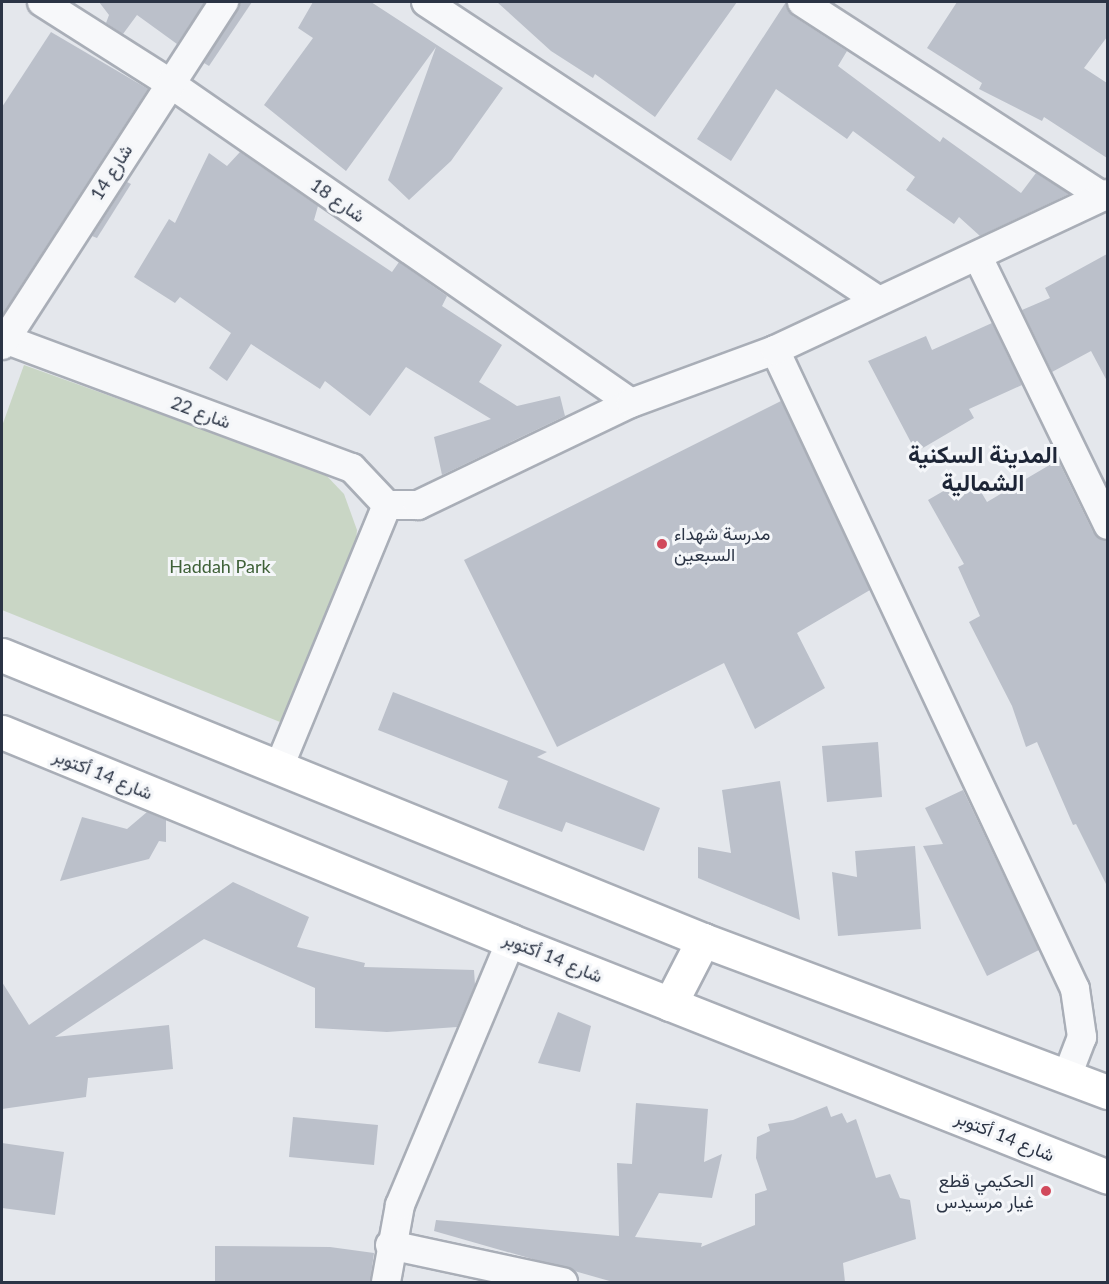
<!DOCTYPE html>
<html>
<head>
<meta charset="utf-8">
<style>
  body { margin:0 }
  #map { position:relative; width:1109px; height:1284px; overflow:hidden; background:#e4e7ec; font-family:Lato,Vazirmatn,sans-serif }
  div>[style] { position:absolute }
  .green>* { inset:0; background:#c9d6c5 }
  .building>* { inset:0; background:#bbc0ca }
  .roads { filter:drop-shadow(2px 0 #a9aeb7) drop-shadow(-2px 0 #a9aeb7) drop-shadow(0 2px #a9aeb7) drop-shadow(0 -2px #a9aeb7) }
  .minor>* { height:28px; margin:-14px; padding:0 14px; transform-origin:14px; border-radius:14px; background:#f7f8fa }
  .primary>* { height:33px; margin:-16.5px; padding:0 16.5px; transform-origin:16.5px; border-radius:16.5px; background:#fff }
  .dots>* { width:16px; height:16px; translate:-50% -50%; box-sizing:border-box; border:3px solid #f4f6f9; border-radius:50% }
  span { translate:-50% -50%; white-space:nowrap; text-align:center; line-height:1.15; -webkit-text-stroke:6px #f4f6f9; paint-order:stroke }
  .street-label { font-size:18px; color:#2b3445 }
  .poi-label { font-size:18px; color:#2b3445 }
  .left { translate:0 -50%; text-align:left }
  .right { translate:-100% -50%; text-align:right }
  .park-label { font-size:18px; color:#3f6138 }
  .district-label { font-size:24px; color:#1d2536; font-weight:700 }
  .frame { position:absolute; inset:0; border:3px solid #2b3445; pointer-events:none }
</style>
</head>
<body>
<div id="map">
  <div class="green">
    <div style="clip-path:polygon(24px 365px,324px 473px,344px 494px,357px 530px,353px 570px,285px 724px,2px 610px,2px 426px)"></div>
  </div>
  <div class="building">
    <div style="clip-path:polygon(99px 2px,205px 2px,177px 44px,137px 15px,123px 34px,106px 23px,109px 15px)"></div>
    <div style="clip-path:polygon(240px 2px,252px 2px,209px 66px,204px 63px)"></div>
    <div style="clip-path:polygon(313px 2px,371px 2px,503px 88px,451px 161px,409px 200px,388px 180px,436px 47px,346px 171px,264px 105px,313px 38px,298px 28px)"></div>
    <div style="clip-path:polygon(497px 2px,737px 2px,655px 117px,595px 74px,593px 78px,551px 51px)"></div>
    <div style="clip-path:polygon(786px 2px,793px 16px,847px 51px,838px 66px,940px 142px,943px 137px,1021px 193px,1036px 173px,1069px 194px,980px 236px,959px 217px,954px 224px,906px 190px,915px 177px,853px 131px,847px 139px,776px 89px,731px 161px,697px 139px)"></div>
    <div style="clip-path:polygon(957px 2px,1107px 2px,1107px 37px,1084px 68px,1107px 83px,1107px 158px,1044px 117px,1042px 121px,979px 89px,982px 83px,927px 48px)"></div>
    <div style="clip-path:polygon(51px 32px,148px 89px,2px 315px,2px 107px)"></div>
    <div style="clip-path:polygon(240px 152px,318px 206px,314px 220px,392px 272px,399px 262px,447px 296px,442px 306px,502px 345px,479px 382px,517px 406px,560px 396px,565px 416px,442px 475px,434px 437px,491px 419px,406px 367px,370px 416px,325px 381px,320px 389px,251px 344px,227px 381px,209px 368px,231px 333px,180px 297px,175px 303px,134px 277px,169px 219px,175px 223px,209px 153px,227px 166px)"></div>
    <div style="clip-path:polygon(127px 182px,131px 184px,97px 238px,92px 236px)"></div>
    <div style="clip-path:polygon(1107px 254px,1107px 381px,1091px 351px,1052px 372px,1022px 310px,1050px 298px,1045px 288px)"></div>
    <div style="clip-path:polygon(992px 323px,1022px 385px,969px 409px,974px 418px,916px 452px,868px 361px,926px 336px,932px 350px)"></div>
    <div style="clip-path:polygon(781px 401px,870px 590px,797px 633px,825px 688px,755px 729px,724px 663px,557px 747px,464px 560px)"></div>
    <div style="clip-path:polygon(1058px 460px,1093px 532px,1107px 541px,1107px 886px,1076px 824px,1073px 825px,1037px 742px,1026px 747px,1012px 706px,969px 622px,980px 616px,958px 567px,964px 564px,928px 500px,971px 475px,987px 502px)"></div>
    <div style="clip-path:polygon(393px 692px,547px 752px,537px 757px,660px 808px,644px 851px,566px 822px,562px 832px,498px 808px,508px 781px,378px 730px)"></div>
    <div style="clip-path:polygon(878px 742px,882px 797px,827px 802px,822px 746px)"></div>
    <div style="clip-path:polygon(780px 781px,782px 794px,800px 920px,698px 878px,698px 847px,731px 853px,722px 790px)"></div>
    <div style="clip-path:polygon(963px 790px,1039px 950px,987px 976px,923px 846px,943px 844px,925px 808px)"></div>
    <div style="clip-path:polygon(147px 812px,166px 820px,166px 842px,159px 841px,149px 859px,60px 881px,82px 817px,127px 829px)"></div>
    <div style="clip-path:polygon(915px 846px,921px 929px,838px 936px,832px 872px,857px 877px,855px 851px)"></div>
    <div style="clip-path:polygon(233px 882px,309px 917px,297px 947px,365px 963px,364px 967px,474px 970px,475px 985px,457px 1027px,387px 1032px,315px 1028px,315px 988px,204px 939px,55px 1037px,169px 1025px,173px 1069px,88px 1078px,86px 1097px,2px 1109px,2px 982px,29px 1025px)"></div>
    <div style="clip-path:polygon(558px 1012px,591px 1026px,580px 1072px,538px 1063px)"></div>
    <div style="clip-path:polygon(636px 1103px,708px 1109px,704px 1162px,722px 1154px,712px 1198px,659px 1193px,635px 1237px,702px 1243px,701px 1247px,755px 1225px,755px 1194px,767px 1190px,756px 1158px,757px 1137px,770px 1131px,768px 1124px,793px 1120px,827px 1106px,831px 1117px,842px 1113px,847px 1123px,856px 1119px,876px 1178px,890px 1174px,900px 1198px,910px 1200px,916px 1239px,843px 1263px,845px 1282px,613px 1282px,434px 1231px,436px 1220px,619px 1236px,617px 1163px,632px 1164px)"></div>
    <div style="clip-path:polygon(293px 1117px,378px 1125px,374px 1165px,289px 1157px)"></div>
    <div style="clip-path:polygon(2px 1143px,64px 1152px,55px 1215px,2px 1208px)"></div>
    <div style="clip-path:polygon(215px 1246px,330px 1247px,374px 1253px,370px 1282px,215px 1282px)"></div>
  </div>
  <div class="roads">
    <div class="minor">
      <div style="left:42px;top:2px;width:149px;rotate:32.4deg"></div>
      <div style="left:168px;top:82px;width:563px;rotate:34.73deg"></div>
      <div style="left:426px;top:2px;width:539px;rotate:33.42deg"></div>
      <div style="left:802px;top:2px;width:357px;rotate:32.9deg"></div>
      <div style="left:978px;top:257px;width:298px;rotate:64.1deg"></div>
      <div style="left:2px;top:338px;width:373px;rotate:20.4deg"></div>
      <div style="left:352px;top:468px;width:51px;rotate:46.6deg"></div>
      <div style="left:2px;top:345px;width:409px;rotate:-57.1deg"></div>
      <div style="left:775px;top:350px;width:706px;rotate:64.85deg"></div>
      <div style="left:1075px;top:989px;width:49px;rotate:81.7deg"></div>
      <div style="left:1082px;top:1037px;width:42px;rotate:111deg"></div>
      <div style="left:279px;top:767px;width:283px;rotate:-67.6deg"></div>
      <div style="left:387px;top:505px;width:31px"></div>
      <div style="left:418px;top:505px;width:236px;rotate:-25.6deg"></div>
      <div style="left:631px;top:403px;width:153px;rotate:-20.2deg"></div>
      <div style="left:775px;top:350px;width:368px;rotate:-25.1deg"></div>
      <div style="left:390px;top:1245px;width:177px;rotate:12.1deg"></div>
      <div style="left:386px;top:1282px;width:78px;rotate:-79.7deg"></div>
      <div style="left:400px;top:1205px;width:286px;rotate:-67.2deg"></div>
    </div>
    <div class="primary">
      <div style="left:2px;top:655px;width:757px;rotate:22.12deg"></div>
      <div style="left:703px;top:940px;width:433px;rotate:20.6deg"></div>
      <div style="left:2px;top:732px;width:550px;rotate:22.32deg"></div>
      <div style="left:511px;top:941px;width:642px;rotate:21.57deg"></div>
      <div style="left:670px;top:1004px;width:72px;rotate:-62.7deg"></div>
    </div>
  </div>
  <div class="dots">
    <div style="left:662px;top:544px;background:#d1495b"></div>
    <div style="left:1046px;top:1191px;background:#d1495b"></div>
  </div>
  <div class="street-label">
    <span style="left:111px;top:172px;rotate:-58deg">شارع 14</span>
    <span style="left:338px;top:200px;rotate:35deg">شارع 18</span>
    <span style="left:201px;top:412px;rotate:20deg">شارع 22</span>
    <span style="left:103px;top:774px;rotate:22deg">شارع 14 أكتوبر</span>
    <span style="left:553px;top:957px;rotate:22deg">شارع 14 أكتوبر</span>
    <span style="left:1005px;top:1136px;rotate:22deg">شارع 14 أكتوبر</span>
  </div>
  <div class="poi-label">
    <span class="left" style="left:674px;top:544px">مدرسة شهداء<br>السبعين</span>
    <span class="right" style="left:1034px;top:1191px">الحكيمي قطع<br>غيار مرسيدس</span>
  </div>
  <div class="park-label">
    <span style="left:220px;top:566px">Haddah Park</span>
  </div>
  <div class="district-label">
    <span style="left:983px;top:468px">المدينة السكنية<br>الشمالية</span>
  </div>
  <div class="frame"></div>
</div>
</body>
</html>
